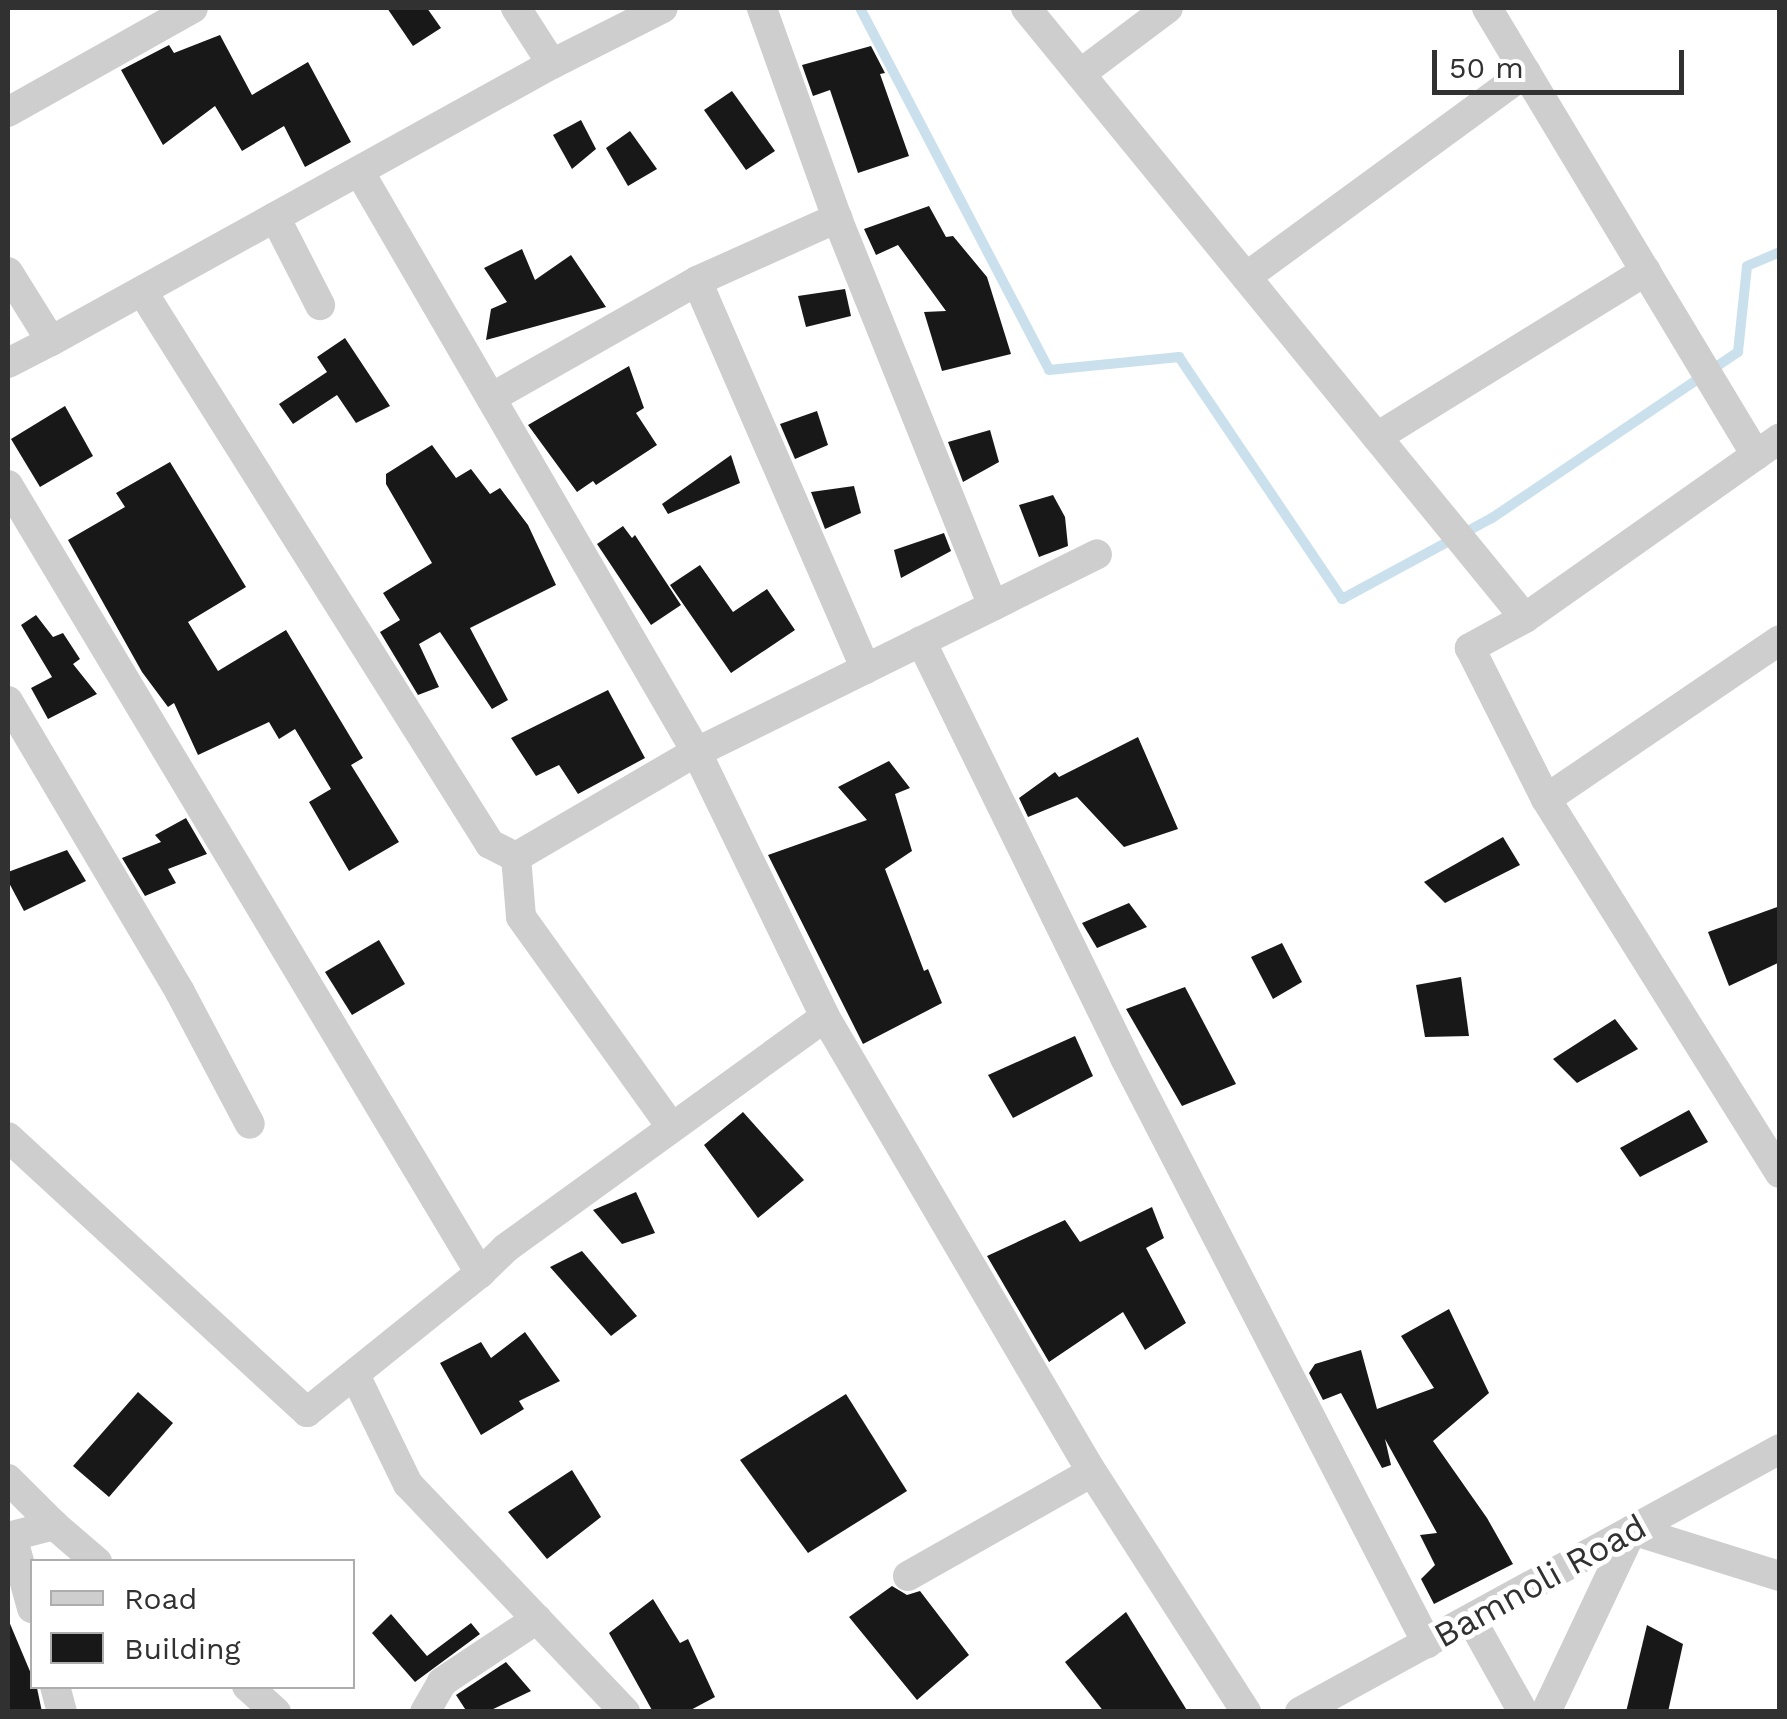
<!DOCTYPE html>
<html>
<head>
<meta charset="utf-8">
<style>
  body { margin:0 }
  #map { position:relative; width:1787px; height:1719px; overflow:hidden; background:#fff; font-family:"Work Sans",sans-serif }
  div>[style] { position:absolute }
  .stream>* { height:10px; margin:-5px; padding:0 5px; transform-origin:5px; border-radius:5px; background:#cbe0ed }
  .building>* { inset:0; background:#181818 }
  .minor>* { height:30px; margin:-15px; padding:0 15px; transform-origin:15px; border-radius:15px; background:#cecece }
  span { translate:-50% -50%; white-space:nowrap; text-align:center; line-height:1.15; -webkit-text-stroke:10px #fff; paint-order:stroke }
  .street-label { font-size:35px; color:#313131 }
  .frame { position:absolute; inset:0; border:10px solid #313131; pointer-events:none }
  .legend { position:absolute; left:30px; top:1559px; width:325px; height:130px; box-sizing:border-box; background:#fff; border:2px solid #adadad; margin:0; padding:12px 18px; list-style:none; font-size:30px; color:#313131 }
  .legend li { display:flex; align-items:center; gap:20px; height:50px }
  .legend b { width:50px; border:2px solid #adadad }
  .scale { position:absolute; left:1432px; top:50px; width:252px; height:45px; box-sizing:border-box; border:5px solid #313131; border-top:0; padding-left:12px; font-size:30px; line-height:35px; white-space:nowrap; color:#313131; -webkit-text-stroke:8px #fff; paint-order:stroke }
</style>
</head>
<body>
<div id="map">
  <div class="stream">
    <div style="left:860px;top:8px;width:408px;rotate:62.4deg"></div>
    <div style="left:1049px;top:370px;width:131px;rotate:-5.7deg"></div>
    <div style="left:1179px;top:357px;width:292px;rotate:56deg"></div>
    <div style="left:1342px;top:599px;width:170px;rotate:-28.4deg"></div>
    <div style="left:1492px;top:518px;width:297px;rotate:-34deg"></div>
    <div style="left:1738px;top:352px;width:86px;rotate:-84deg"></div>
    <div style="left:1747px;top:266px;width:36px;rotate:-23deg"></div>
  </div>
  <div class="building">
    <div style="clip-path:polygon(387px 8px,427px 8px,441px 28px,413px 46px)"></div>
    <div style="clip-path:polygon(220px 35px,252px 95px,308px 62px,351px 142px,305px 167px,284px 126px,242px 151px,215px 106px,163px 145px,121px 70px,169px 45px,174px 53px)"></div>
    <div style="clip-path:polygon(871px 46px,885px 73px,880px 74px,909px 156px,858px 173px,830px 90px,813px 96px,802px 65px)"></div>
    <div style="clip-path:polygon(732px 91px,775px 151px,746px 170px,704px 110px)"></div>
    <div style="clip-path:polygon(581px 120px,596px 149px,572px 169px,553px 135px)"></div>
    <div style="clip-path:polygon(630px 131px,657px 169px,628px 186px,606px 148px)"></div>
    <div style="clip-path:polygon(929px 206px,946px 237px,953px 236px,987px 277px,1011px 354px,942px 371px,924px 312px,946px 311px,898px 245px,876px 255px,864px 229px)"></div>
    <div style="clip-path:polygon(522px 249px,535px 280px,571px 255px,606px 307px,486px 340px,491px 309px,507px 302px,484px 268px)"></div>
    <div style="clip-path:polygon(845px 289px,851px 316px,806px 327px,798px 296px)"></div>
    <div style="clip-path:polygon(345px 338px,390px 406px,356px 423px,337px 395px,293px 424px,279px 404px,327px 372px,317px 357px)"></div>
    <div style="clip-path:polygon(629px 366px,644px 408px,636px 413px,657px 445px,596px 485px,593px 481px,577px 492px,528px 425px)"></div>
    <div style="clip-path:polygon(65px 406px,93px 456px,40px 487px,11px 439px)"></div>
    <div style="clip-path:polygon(817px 411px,828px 445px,795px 459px,780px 424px)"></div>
    <div style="clip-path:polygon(990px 430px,999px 462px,963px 482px,948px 442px)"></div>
    <div style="clip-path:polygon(432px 445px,456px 478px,471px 469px,490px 494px,500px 488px,528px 525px,556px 585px,470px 628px,508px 700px,492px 709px,440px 632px,419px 644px,439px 687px,418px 695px,380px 632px,400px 620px,383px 593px,432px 563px,386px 484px,386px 474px)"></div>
    <div style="clip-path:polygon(731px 455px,740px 483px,668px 514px,662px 504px)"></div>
    <div style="clip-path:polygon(170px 462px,246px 587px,188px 622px,218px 671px,286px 630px,363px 758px,351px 765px,399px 842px,349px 871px,309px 802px,331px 789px,295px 729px,279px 739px,269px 722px,198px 755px,174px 703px,168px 707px,142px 672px,68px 540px,125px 507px,116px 493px)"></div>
    <div style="clip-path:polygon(854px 486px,861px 513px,825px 529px,811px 492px)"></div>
    <div style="clip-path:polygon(1053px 495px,1065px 517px,1068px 546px,1039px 557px,1019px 505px)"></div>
    <div style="clip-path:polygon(623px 526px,632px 538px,635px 535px,681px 605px,651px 625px,597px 544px)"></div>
    <div style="clip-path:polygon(944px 533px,951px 551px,901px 578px,894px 550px)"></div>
    <div style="clip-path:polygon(700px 565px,733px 612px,767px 589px,795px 630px,731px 673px,670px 585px)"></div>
    <div style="clip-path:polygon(36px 615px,53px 637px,63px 633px,80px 659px,73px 664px,97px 694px,48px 719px,31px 688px,52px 677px,21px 625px)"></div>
    <div style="clip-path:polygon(608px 690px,645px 758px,578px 794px,559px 765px,536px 776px,511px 738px)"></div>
    <div style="clip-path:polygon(1138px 737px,1178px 829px,1124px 847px,1077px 797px,1028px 817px,1019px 798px,1055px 772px,1059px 777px)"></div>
    <div style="clip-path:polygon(889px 761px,910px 788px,895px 794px,912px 851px,885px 869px,924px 971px,928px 969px,942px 1003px,863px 1044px,768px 855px,867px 820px,838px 787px)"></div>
    <div style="clip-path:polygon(186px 818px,207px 854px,168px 869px,176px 883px,145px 896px,122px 858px,161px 842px,155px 835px)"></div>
    <div style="clip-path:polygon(1503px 837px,1520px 865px,1445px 903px,1424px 882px)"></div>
    <div style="clip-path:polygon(67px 850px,86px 881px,24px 911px,8px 881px,8px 872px)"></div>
    <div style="clip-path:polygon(1129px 903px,1147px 927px,1097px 948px,1082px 923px)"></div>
    <div style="clip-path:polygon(1780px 906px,1780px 962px,1729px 986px,1708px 932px)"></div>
    <div style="clip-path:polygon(379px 940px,405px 984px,352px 1015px,325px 972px)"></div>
    <div style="clip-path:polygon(1282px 943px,1302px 982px,1273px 999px,1251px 957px)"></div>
    <div style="clip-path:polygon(1461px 977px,1469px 1036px,1425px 1037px,1416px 985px)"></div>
    <div style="clip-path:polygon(1185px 987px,1236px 1084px,1182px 1106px,1126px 1009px)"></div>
    <div style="clip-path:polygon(1615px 1019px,1638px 1049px,1577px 1083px,1553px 1059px)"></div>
    <div style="clip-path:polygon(1075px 1036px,1093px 1076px,1013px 1118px,988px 1075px)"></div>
    <div style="clip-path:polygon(1689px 1110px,1708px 1142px,1640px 1177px,1620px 1148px)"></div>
    <div style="clip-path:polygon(743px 1112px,804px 1180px,758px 1218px,704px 1145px)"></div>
    <div style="clip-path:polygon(636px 1192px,655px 1233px,622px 1244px,593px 1210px)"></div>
    <div style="clip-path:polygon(1152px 1207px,1164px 1238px,1146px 1248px,1186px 1323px,1145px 1350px,1123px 1312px,1049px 1362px,987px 1256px,1065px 1220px,1080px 1242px)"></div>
    <div style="clip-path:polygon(582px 1251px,637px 1316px,611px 1336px,550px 1267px)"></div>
    <div style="clip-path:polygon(1449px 1309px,1489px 1393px,1433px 1441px,1487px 1518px,1513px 1564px,1434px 1604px,1421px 1579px,1435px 1565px,1420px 1535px,1437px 1533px,1385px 1439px,1391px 1465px,1382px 1468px,1341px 1393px,1323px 1400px,1309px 1373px,1315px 1364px,1361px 1350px,1377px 1409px,1434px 1388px,1401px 1336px)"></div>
    <div style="clip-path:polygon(525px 1332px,560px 1381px,519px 1401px,524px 1409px,481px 1435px,440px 1363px,481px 1342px,491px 1358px)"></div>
    <div style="clip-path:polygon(138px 1392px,173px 1423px,109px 1497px,73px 1466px)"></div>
    <div style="clip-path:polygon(846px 1394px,907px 1491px,808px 1553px,740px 1460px)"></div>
    <div style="clip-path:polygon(572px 1470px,601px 1517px,547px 1559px,508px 1512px)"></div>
    <div style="clip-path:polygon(892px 1586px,907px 1595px,920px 1591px,969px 1655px,917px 1700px,849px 1617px)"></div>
    <div style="clip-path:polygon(653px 1599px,680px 1643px,688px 1639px,715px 1697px,687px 1712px,653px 1712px,609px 1633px)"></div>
    <div style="clip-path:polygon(1126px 1612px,1188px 1712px,1104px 1712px,1065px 1662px)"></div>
    <div style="clip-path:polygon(391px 1614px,427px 1656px,471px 1623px,480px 1634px,415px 1682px,372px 1633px)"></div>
    <div style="clip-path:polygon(8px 1619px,37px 1688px,42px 1712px,8px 1712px)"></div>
    <div style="clip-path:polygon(1647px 1625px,1683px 1644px,1668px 1712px,1626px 1712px)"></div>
    <div style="clip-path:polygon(506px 1662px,531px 1691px,487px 1712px,467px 1712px,456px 1695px)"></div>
  </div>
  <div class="minor">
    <div style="left:1026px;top:8px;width:788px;rotate:50.72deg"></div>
    <div style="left:1525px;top:618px;width:312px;rotate:-35.2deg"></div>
    <div style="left:1487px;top:8px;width:522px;rotate:58.96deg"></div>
    <div style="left:552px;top:64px;width:124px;rotate:-26.8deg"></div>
    <div style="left:1080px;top:74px;width:110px;rotate:-36.9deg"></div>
    <div style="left:8px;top:112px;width:212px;rotate:-29.3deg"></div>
    <div style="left:359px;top:171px;width:673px;rotate:59.85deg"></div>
    <div style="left:697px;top:753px;width:293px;rotate:64.1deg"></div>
    <div style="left:825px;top:1017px;width:395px;rotate:144.1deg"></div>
    <div style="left:505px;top:1249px;width:35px;rotate:136deg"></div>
    <div style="left:275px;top:217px;width:99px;rotate:62.9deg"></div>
    <div style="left:837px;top:218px;width:418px;rotate:68.1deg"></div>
    <div style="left:8px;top:272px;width:81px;rotate:58.1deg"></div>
    <div style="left:51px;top:341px;width:48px;rotate:152.9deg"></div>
    <div style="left:1246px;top:277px;width:347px;rotate:-36.2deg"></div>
    <div style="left:697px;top:281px;width:154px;rotate:-24.2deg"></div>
    <div style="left:837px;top:218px;width:223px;rotate:-109.7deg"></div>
    <div style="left:142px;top:291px;width:653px;rotate:57.82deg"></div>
    <div style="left:490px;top:844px;width:29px;rotate:27deg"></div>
    <div style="left:51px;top:341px;width:572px;rotate:-28.94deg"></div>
    <div style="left:552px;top:64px;width:67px;rotate:-122.7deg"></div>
    <div style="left:491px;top:398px;width:237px;rotate:-29.6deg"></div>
    <div style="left:697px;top:281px;width:423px;rotate:66.5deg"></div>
    <div style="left:1377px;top:437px;width:316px;rotate:-31.7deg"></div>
    <div style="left:8px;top:485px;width:919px;rotate:59.08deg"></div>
    <div style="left:480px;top:1273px;width:222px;rotate:141.2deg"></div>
    <div style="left:307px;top:1412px;width:406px;rotate:-137.4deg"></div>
    <div style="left:1525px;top:618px;width:63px;rotate:151.4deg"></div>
    <div style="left:1470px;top:648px;width:169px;rotate:63.3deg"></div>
    <div style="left:1546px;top:799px;width:441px;rotate:58deg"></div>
    <div style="left:921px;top:641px;width:462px;rotate:63.9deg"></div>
    <div style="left:1124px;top:1056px;width:661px;rotate:62.7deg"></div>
    <div style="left:8px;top:701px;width:338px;rotate:59.4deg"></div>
    <div style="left:180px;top:992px;width:149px;rotate:62.1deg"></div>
    <div style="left:1546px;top:799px;width:283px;rotate:-34.2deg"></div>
    <div style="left:516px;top:857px;width:200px;rotate:-30.3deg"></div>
    <div style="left:689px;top:756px;width:455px;rotate:-26.3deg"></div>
    <div style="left:516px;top:857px;width:60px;rotate:85.2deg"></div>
    <div style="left:521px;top:917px;width:259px;rotate:54.4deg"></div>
    <div style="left:825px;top:1017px;width:518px;rotate:59.62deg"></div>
    <div style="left:1087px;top:1464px;width:295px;rotate:57.3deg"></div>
    <div style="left:355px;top:1375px;width:121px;rotate:64.1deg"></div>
    <div style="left:408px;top:1484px;width:315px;rotate:46.4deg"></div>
    <div style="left:8px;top:1479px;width:65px;rotate:45deg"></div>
    <div style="left:12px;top:1536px;width:75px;rotate:74.5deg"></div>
    <div style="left:8px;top:1537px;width:48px;rotate:-14.6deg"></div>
    <div style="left:54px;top:1525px;width:57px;rotate:40.7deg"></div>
    <div style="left:908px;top:1576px;width:211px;rotate:-29.5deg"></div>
    <div style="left:1471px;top:1619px;width:107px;rotate:60.8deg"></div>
    <div style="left:55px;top:1686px;width:27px;rotate:75deg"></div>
    <div style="left:247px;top:1686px;width:39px;rotate:42deg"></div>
    <div style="left:425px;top:1712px;width:34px;rotate:-60deg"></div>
    <div style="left:442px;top:1682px;width:114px;rotate:-33.6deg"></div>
    <div style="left:1300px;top:1712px;width:547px;rotate:-28.72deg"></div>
    <div style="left:1546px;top:1712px;width:201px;rotate:-64.7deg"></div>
    <div style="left:1632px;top:1530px;width:155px;rotate:17.3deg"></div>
  </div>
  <div class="street-label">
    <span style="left:1540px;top:1581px;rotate:-29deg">Bamnoli Road</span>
  </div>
  <div class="frame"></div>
  <ul class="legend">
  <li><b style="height:12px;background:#cecece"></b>Road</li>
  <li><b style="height:28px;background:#181818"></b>Building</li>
  </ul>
  <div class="scale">50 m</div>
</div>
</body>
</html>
